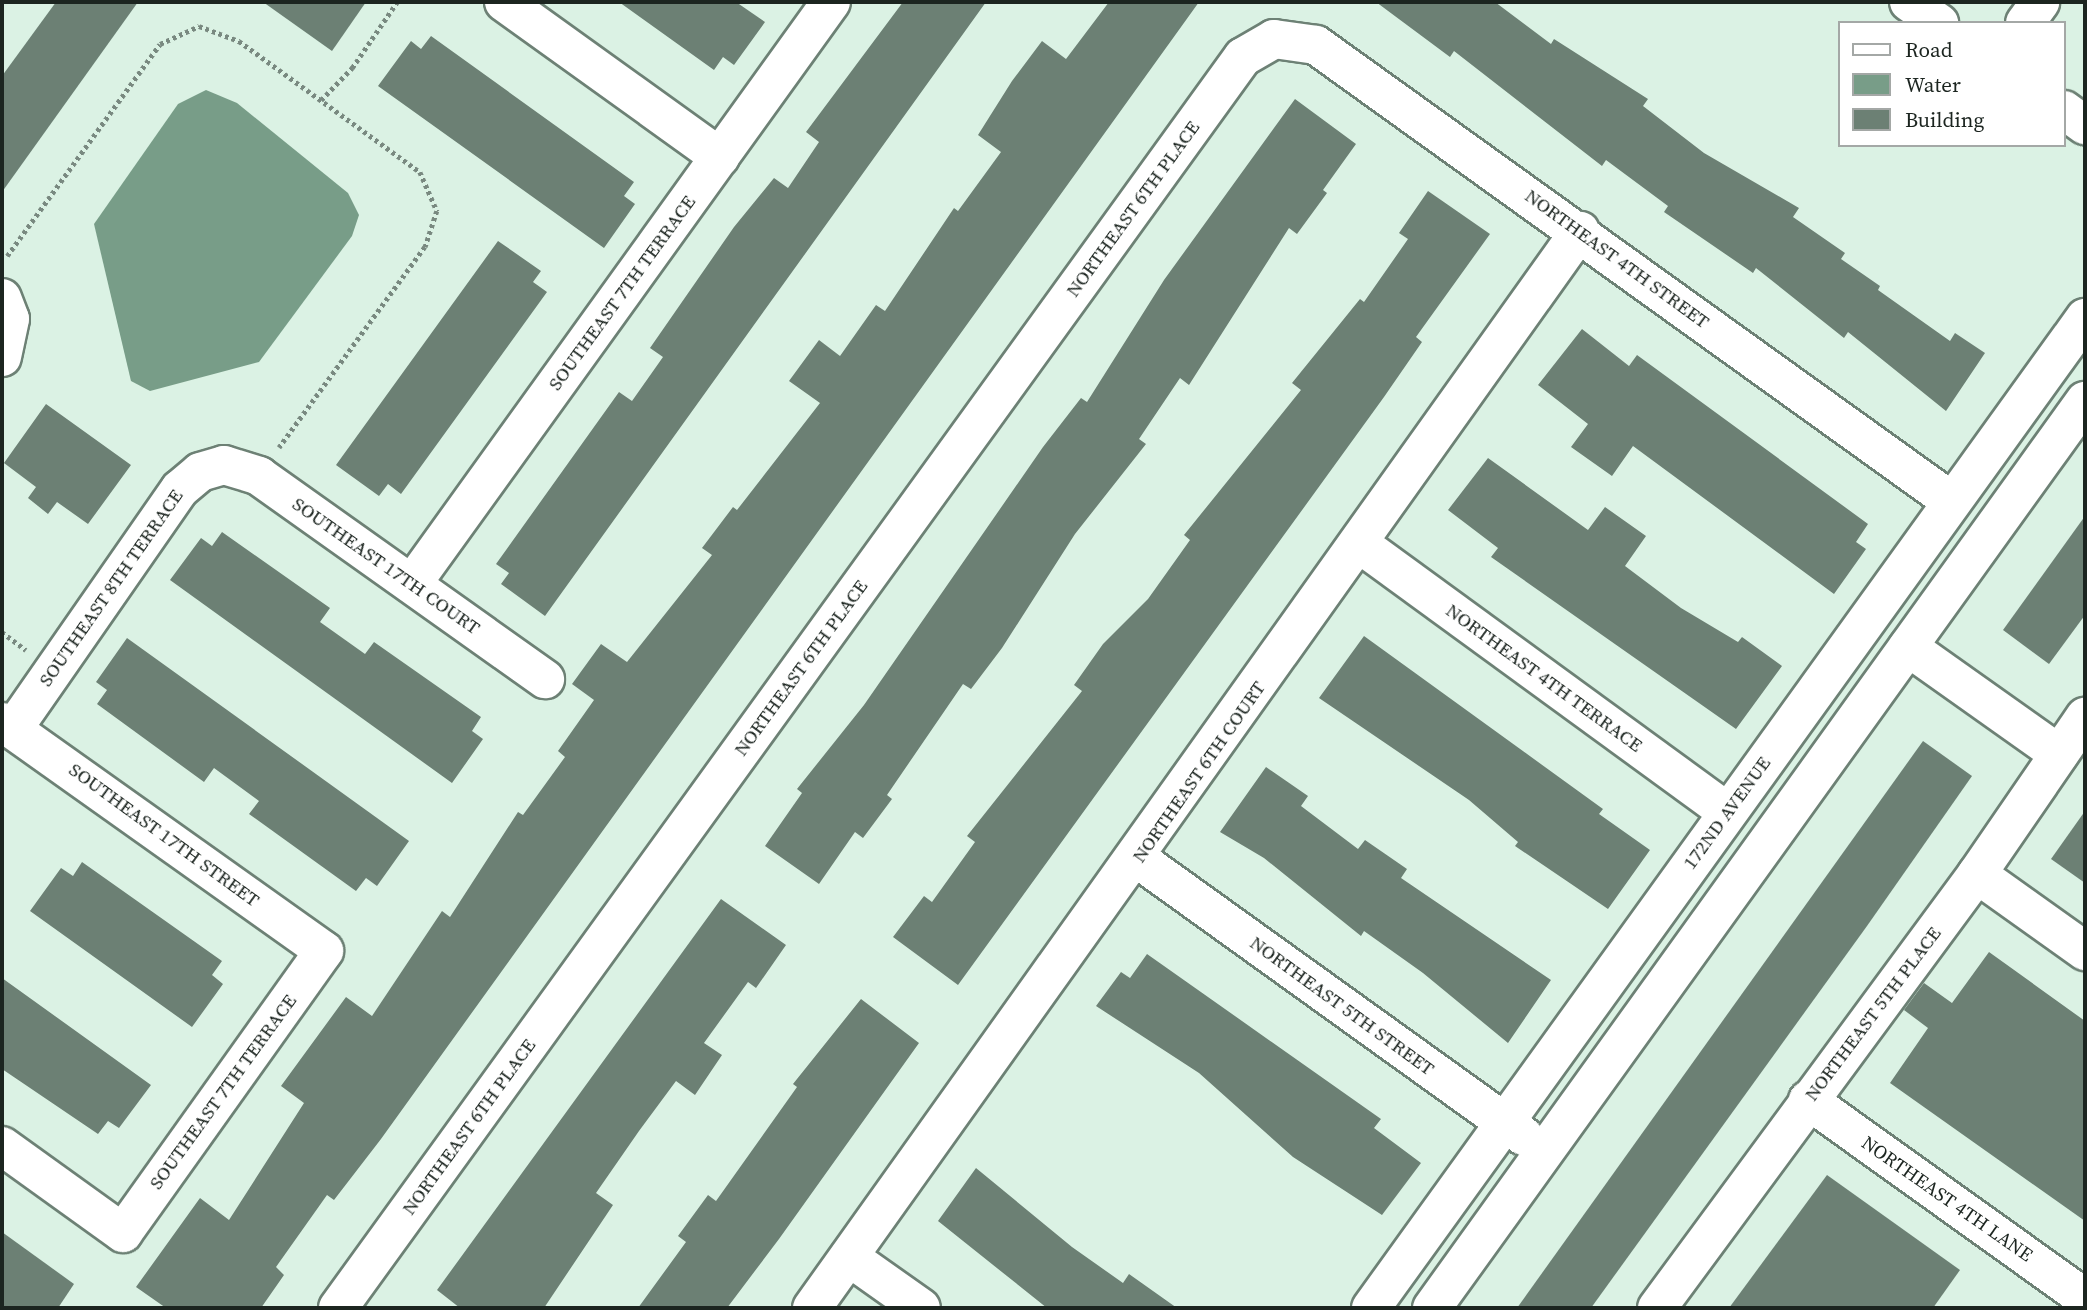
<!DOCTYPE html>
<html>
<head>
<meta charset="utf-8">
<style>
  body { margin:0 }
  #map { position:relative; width:2087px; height:1310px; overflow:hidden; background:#dbf2e4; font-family:"Source Serif 4",serif }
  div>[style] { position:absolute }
  .water>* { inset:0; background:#789d88 }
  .building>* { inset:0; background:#6c8074 }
  .path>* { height:4.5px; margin-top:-2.25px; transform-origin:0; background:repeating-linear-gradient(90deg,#798980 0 3.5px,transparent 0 7px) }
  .roads { filter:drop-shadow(2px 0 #6d8175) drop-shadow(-2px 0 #6d8175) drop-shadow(0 2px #6d8175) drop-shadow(0 -2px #6d8175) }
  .minor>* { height:38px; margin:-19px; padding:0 19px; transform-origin:19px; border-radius:19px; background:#fff }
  span { translate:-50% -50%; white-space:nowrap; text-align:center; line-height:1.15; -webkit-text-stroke:7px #fff; paint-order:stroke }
  .street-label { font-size:19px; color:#1c2520 }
  .frame { position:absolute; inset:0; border:4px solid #1c2520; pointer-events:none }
  .legend { position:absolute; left:1838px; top:21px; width:228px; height:126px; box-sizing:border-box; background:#fff; border:2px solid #a4a8a6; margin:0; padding:9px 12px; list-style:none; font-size:21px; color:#1c2520 }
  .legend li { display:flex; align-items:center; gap:14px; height:35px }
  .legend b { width:35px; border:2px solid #a4a8a6 }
</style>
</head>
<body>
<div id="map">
  <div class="water">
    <div style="clip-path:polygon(206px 90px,237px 103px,348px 193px,359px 215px,352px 236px,259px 362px,150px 391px,131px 381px,94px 224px,178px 104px)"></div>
  </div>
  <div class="building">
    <div style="clip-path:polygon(56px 2px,138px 2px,2px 192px,2px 76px)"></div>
    <div style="clip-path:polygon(263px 2px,366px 2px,332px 51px)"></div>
    <div style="clip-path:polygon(619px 2px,736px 2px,765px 22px,734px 65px,723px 57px,714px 70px)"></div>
    <div style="clip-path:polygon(903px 2px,986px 2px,545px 616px,501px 584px,509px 573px,496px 564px,619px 392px,632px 401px,663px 357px,650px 348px,734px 227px,774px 178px,788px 188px,819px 142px,806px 132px)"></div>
    <div style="clip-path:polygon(1109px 2px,1199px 2px,381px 1139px,334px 1200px,327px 1195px,276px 1267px,284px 1275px,261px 1308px,166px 1308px,136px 1287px,200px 1198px,229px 1220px,304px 1103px,281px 1086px,346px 997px,372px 1016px,442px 911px,450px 917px,518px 812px,523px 815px,565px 757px,558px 751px,594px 700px,572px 684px,601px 644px,627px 662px,712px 555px,702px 548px,733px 507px,737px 510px,820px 403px,789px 381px,819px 340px,840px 356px,876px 305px,885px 311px,954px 208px,958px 211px,1001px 152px,978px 135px,1012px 81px,1042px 41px,1066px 59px)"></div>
    <div style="clip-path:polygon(1376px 2px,1495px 2px,1551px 44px,1554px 39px,1648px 99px,1643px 106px,1704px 153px,1799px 208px,1793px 217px,1845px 253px,1841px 259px,1880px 286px,1878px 290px,1950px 341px,1955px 333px,1985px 353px,1946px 411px,1848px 332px,1844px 338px,1756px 268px,1753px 273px,1664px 212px,1668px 206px,1606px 160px,1602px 166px,1454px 51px,1450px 57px)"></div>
    <div style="clip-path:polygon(431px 36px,634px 182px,624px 196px,635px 204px,604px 248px,378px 86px,411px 41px,421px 49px)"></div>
    <div style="clip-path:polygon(1295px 99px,1356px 144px,1323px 190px,1327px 193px,1297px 234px,1289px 228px,1189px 385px,1180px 378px,1139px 439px,1146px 444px,1075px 534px,1002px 648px,971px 689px,963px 684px,887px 795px,892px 799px,863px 838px,855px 832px,819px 884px,765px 846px,802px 793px,797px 789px,864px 705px,1043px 447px,1081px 398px,1087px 402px,1164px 280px)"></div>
    <div style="clip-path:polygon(1428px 191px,1490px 234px,1416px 337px,1422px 342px,1384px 397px,958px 985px,893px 937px,924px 896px,932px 902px,975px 842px,967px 836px,1082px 691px,1074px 685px,1103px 644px,1148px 599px,1190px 540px,1184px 535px,1301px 390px,1292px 383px,1360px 299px,1364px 302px,1408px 239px,1399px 233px)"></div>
    <div style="clip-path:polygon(498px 241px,541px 271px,533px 282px,547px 292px,401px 494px,388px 484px,379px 496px,336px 465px)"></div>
    <div style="clip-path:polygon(1582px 329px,1629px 366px,1637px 355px,1868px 524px,1856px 542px,1866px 549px,1834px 594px,1633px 446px,1612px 476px,1571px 447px,1588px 424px,1538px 385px)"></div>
    <div style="clip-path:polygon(46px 404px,131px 465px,88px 524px,57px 502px,48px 514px,28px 498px,36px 487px,4px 463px)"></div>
    <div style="clip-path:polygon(1488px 458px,1588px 530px,1605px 507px,1646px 536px,1625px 566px,1681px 608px,1738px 642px,1742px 637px,1782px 666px,1736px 729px,1491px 557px,1498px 548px,1448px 510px)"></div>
    <div style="clip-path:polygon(2085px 516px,2085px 615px,2049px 664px,2003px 630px)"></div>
    <div style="clip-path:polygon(222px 532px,330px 608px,320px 622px,365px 654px,374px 642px,481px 717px,472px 731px,483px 739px,452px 783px,170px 580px,201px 538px,212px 546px)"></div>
    <div style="clip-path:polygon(1364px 636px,1603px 809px,1599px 814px,1650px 850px,1608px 909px,1515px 846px,1518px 842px,1469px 800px,1319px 698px)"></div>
    <div style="clip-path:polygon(127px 638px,409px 841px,377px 886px,366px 878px,356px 891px,249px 814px,259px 801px,214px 768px,204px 782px,97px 704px,107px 690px,96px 682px)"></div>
    <div style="clip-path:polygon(1923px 741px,1972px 776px,1867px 926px,1591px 1308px,1517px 1308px)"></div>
    <div style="clip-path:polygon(1266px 767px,1308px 796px,1301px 806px,1358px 849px,1365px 840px,1407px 869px,1401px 878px,1551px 980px,1508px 1043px,1423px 973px,1364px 931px,1361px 936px,1264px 858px,1220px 832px)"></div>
    <div style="clip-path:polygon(2085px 811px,2085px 883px,2051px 859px)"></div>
    <div style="clip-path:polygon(82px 862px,222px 961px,212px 975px,223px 984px,192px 1027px,30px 911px,61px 868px,73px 876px)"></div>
    <div style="clip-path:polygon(721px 899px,786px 945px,756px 988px,748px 982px,704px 1043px,722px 1055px,695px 1095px,676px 1081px,639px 1131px,596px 1193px,613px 1205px,544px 1308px,460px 1308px,437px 1290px)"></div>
    <div style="clip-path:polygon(1989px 952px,2085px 1021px,2085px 1221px,1890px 1083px,1928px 1028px,1904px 1010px,1924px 983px,1952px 1003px)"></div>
    <div style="clip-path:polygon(1147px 954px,1381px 1119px,1374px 1128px,1421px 1163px,1382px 1215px,1293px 1157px,1199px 1073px,1096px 1006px,1121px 972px,1130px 978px)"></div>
    <div style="clip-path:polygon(2px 978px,151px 1085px,119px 1128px,108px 1121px,98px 1134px,2px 1069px)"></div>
    <div style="clip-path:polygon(861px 999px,919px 1043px,779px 1239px,727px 1308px,638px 1308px,686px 1242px,678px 1236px,708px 1195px,716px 1201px,797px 1087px,793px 1084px)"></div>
    <div style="clip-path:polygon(976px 1168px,1072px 1247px,1123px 1283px,1129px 1274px,1177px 1308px,1047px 1308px,938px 1221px)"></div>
    <div style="clip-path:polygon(1827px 1175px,1960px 1270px,1933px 1308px,1729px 1308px)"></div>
    <div style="clip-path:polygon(2px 1232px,74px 1284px,58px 1308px,2px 1308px)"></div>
  </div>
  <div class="path">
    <div style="left:321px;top:100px;width:45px;rotate:-45.9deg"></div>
    <div style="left:352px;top:68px;width:80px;rotate:-55.7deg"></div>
    <div style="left:7px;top:256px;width:261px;rotate:-54.2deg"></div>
    <div style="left:160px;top:44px;width:43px;rotate:-24.8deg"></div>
    <div style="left:199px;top:26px;width:43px;rotate:20.6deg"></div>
    <div style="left:239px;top:41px;width:223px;rotate:35.9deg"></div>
    <div style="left:420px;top:172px;width:43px;rotate:66.4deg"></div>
    <div style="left:437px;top:211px;width:38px;rotate:108deg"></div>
    <div style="left:425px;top:247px;width:248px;rotate:126deg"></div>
    <div style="left:2px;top:632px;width:30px;rotate:37deg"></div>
  </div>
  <div class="roads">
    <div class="minor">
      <div style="left:504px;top:2px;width:266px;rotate:35.7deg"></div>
      <div style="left:1909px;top:2px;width:37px;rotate:35deg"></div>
      <div style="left:2025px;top:23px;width:26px;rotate:-54deg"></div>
      <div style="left:2064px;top:110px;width:26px;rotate:36deg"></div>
      <div style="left:2px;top:298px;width:22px;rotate:69deg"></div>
      <div style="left:10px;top:319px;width:39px;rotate:102deg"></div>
      <div style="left:1360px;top:544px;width:455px;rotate:36.1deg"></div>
      <div style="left:412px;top:584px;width:717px;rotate:-54.25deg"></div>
      <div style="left:1908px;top:647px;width:185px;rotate:35.3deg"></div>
      <div style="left:2px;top:722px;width:395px;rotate:35.4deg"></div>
      <div style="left:324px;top:951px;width:346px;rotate:125.5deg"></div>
      <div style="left:123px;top:1233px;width:149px;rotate:-144.3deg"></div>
      <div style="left:13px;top:729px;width:292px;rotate:-55.2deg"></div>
      <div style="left:180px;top:489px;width:26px;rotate:-40deg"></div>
      <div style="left:200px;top:472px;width:25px;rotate:-16deg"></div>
      <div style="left:224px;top:465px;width:37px;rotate:17deg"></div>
      <div style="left:259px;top:476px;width:351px;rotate:35.4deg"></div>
      <div style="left:1138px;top:859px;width:475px;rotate:35.7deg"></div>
      <div style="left:1977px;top:874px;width:133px;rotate:35.5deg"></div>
      <div style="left:1808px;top:1100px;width:340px;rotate:35.6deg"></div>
      <div style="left:849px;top:1257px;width:88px;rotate:35.3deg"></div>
      <div style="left:338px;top:1308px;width:1544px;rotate:-54.12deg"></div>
      <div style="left:1243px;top:57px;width:36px;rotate:-30deg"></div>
      <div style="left:1274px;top:39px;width:42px;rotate:8.1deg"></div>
      <div style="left:1316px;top:45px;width:782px;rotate:35.68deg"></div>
      <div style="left:812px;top:1308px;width:1323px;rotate:-54.51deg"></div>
      <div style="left:1371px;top:1308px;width:1221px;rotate:-54.2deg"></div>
      <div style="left:1432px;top:1308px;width:1118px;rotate:-54.25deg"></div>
      <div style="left:1657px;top:1308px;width:539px;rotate:-53.6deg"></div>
      <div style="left:1977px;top:874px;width:191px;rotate:-55.5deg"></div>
    </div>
  </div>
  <div class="street-label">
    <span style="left:1133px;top:209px;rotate:-54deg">NORTHEAST 6TH PLACE</span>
    <span style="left:1617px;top:259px;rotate:36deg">NORTHEAST 4TH STREET</span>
    <span style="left:622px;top:293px;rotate:-54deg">SOUTHEAST 7TH TERRACE</span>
    <span style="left:386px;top:566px;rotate:35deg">SOUTHEAST 17TH COURT</span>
    <span style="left:111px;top:588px;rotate:-55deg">SOUTHEAST 8TH TERRACE</span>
    <span style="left:801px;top:668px;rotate:-54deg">NORTHEAST 6TH PLACE</span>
    <span style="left:1544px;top:678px;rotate:36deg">NORTHEAST 4TH TERRACE</span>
    <span style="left:1199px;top:772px;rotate:-55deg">NORTHEAST 6TH COURT</span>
    <span style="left:1727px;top:813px;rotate:-54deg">172ND AVENUE</span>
    <span style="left:164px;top:835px;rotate:36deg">SOUTHEAST 17TH STREET</span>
    <span style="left:1342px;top:1006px;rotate:36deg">NORTHEAST 5TH STREET</span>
    <span style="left:1873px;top:1014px;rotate:-53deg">NORTHEAST 5TH PLACE</span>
    <span style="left:223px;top:1092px;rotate:-54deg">SOUTHEAST 7TH TERRACE</span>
    <span style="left:469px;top:1127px;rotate:-54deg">NORTHEAST 6TH PLACE</span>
    <span style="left:1947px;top:1199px;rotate:35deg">NORTHEAST 4TH LANE</span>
  </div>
  <div class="frame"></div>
  <ul class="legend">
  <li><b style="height:9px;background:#fff"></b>Road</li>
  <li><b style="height:19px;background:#789d88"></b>Water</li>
  <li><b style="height:19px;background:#6c8074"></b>Building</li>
  </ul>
</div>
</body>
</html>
